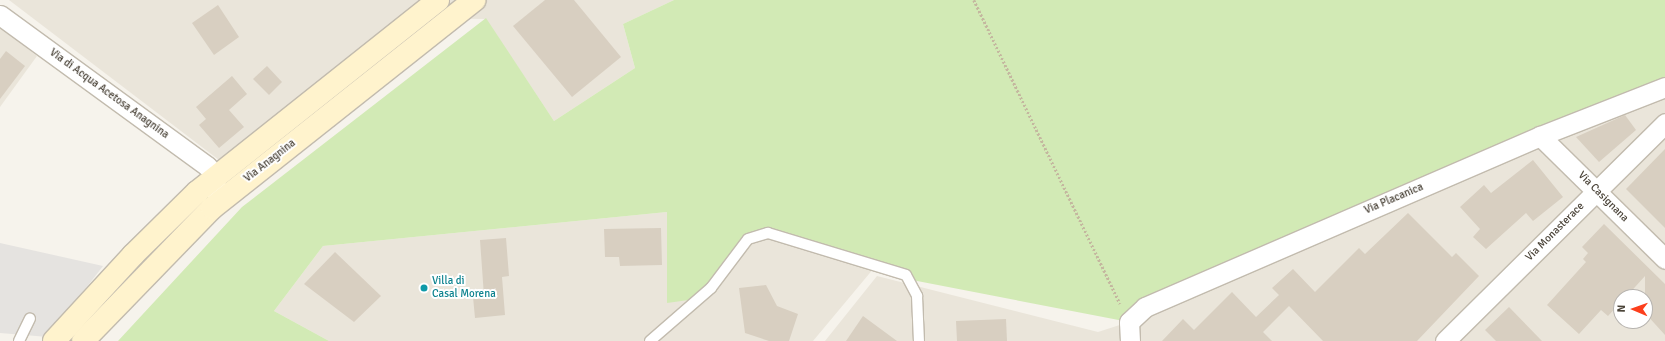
<!DOCTYPE html>
<html>
<head>
<meta charset="utf-8">
<style>
  body { margin:0 }
  #map { position:relative; width:1665px; height:341px; overflow:hidden; background:#f6f3ec; font-family:Signika,sans-serif }
  div>[style] { position:absolute }
  .residential>* { inset:0; background:#eae5da }
  .green>* { inset:0; background:#d2eab5 }
  .parking>* { inset:0; background:#e5e3e0 }
  .building>* { inset:0; background:#d8cfc1 }
  .path>* { height:2.5px; margin-top:-1.25px; transform-origin:0; background:repeating-linear-gradient(90deg,#c4b79f 0 2px,transparent 0 4px) }
  .roads { filter:drop-shadow(1px 0 #c2bbae) drop-shadow(-1px 0 #c2bbae) drop-shadow(0 1px #c2bbae) drop-shadow(0 -1px #c2bbae) }
  .service>* { height:10px; margin:-5px; padding:0 5px; transform-origin:5px; border-radius:5px; background:#fff }
  .minor>* { height:19px; margin:-9.5px; padding:0 9.5px; transform-origin:9.5px; border-radius:9.5px; background:#fff }
  .secondary>* { height:22px; margin:-11px; padding:0 11px; transform-origin:11px; border-radius:11px; background:#fff3cd }
  .dots>* { width:11px; height:11px; translate:-50% -50%; box-sizing:border-box; border:2px solid #fff; border-radius:50% }
  span { translate:-50% -50%; white-space:nowrap; text-align:center; line-height:1.15; -webkit-text-stroke:4px #fff; paint-order:stroke }
  .street-label { font-size:11px; color:#4b4439 }
  .culture-label { font-size:11px; color:#0d838f }
  .left { translate:0 -50%; text-align:left }
  .north { position:absolute; left:1613px; top:289px; width:40px; height:40px; box-sizing:border-box; background:#fff; border:1px solid #b7b4b0; border-radius:50%; rotate:272deg; font-size:11px; font-weight:700; line-height:16px; text-align:center; color:#4b4439 }
  .north::after { content:''; display:block; margin:auto; width:14px; height:18px; background:#fc3f1d; clip-path:polygon(50% 0,100% 100%,50% 72%,0 100%) }
</style>
</head>
<body>
<div id="map">
  <div class="residential">
    <div style="clip-path:polygon(9px 0,674px 0,623px 24px,635px 68px,554px 121px,486px 19px,405px 18px,219px 160px)"></div>
    <div style="clip-path:polygon(0 27px,37px 56px,0 107px)"></div>
    <div style="clip-path:polygon(evenodd,1665px 95px,1665px 341px,825px 341px,877px 276px,1098px 332px,1129px 322px,1665px 95px,1621px 297px,1645px 297px,1645px 321px,1621px 321px,1621px 297px)"></div>
    <div style="clip-path:polygon(667px 212px,667px 303px,761px 233px,874px 268px,813px 341px,329px 341px,274px 311px,323px 246px)"></div>
  </div>
  <div class="green">
    <div style="clip-path:polygon(674px 0,1665px 0,1665px 87px,1129px 322px,912px 280px,773px 234px,753px 235px,703px 298px,667px 303px,667px 212px,323px 246px,274px 311px,329px 341px,118px 341px,242px 207px,486px 18px,554px 121px,635px 68px,623px 24px)"></div>
  </div>
  <div class="parking">
    <div style="clip-path:polygon(0 243px,103px 266px,48px 337px,0 333px)"></div>
  </div>
  <div class="building">
    <div style="clip-path:polygon(545px 0,574px 0,621px 57px,572px 97px,513px 26px)"></div>
    <div style="clip-path:polygon(218px 5px,239px 37px,214px 55px,192px 23px)"></div>
    <div style="clip-path:polygon(6px 51px,25px 66px,0 99px,0 59px)"></div>
    <div style="clip-path:polygon(267px 66px,282px 82px,269px 95px,253px 79px)"></div>
    <div style="clip-path:polygon(232px 76px,247px 94px,229px 110px,244px 127px,219px 148px,199px 125px,206px 119px,196px 107px)"></div>
    <div style="clip-path:polygon(1625px 115px,1636px 130px,1599px 162px,1576px 137px)"></div>
    <div style="clip-path:polygon(1665px 149px,1665px 228px,1626px 189px)"></div>
    <div style="clip-path:polygon(1533px 160px,1563px 197px,1533px 221px,1526px 213px,1486px 249px,1473px 237px,1480px 229px,1460px 207px,1484px 185px,1491px 193px)"></div>
    <div style="clip-path:polygon(1408px 213px,1452px 257px,1456px 253px,1479px 276px,1417px 341px,1323px 341px,1289px 306px,1263px 332px,1272px 341px,1162px 341px,1183px 319px,1194px 330px,1232px 292px,1256px 317px,1279px 295px,1272px 288px,1293px 269px,1315px 292px,1359px 248px,1365px 254px)"></div>
    <div style="clip-path:polygon(1604px 224px,1665px 284px,1665px 335px,1645px 313px,1645px 276px,1626px 297px,1621px 297px,1621px 302px,1608px 316px,1601px 310px,1579px 334px,1547px 305px,1586px 262px,1583px 259px,1588px 253px,1582px 247px)"></div>
    <div style="clip-path:polygon(661px 228px,662px 265px,620px 266px,619px 257px,605px 257px,604px 229px)"></div>
    <div style="clip-path:polygon(506px 238px,509px 276px,502px 277px,505px 315px,475px 318px,473px 297px,484px 296px,480px 240px)"></div>
    <div style="clip-path:polygon(335px 252px,381px 296px,354px 322px,304px 284px)"></div>
    <div style="clip-path:polygon(766px 285px,777px 306px,798px 314px,789px 341px,769px 341px,745px 333px,739px 288px)"></div>
    <div style="clip-path:polygon(1509px 307px,1542px 341px,1496px 341px,1485px 330px)"></div>
    <div style="clip-path:polygon(863px 316px,897px 341px,846px 341px)"></div>
    <div style="clip-path:polygon(1006px 319px,1007px 341px,957px 341px,956px 321px)"></div>
  </div>
  <div class="path">
    <div style="left:974px;top:0;width:337px;rotate:64.3deg"></div>
  </div>
  <div class="roads">
    <div class="service">
      <div style="left:19px;top:341px;width:25px;rotate:-64deg"></div>
      <div style="left:650px;top:341px;width:81px;rotate:-41deg"></div>
      <div style="left:711px;top:288px;width:61px;rotate:-52.9deg"></div>
      <div style="left:748px;top:239px;width:21px;rotate:-17deg"></div>
      <div style="left:768px;top:233px;width:144px;rotate:16.9deg"></div>
      <div style="left:906px;top:275px;width:24px;rotate:62deg"></div>
      <div style="left:917px;top:296px;width:45px;rotate:87.5deg"></div>
    </div>
    <div class="minor">
      <div style="left:0;top:15px;width:256px;rotate:36.1deg"></div>
      <div style="left:207px;top:166px;width:13px;rotate:48deg"></div>
      <div style="left:216px;top:176px;width:15px;rotate:94deg"></div>
      <div style="left:1540px;top:136px;width:175px;rotate:44.5deg"></div>
      <div style="left:1130px;top:341px;width:19px;rotate:-93deg"></div>
      <div style="left:1129px;top:322px;width:22px;rotate:-43deg"></div>
      <div style="left:1145px;top:307px;width:430px;rotate:-23.4deg"></div>
      <div style="left:1540px;top:136px;width:134px;rotate:-21.4deg"></div>
      <div style="left:1445px;top:341px;width:310px;rotate:-44.7deg"></div>
    </div>
    <div class="secondary">
      <div style="left:54px;top:341px;width:117px;rotate:-47.4deg"></div>
      <div style="left:133px;top:255px;width:90px;rotate:-44.5deg"></div>
      <div style="left:197px;top:192px;width:308px;rotate:-38.5deg"></div>
      <div style="left:83px;top:341px;width:185px;rotate:-45.9deg"></div>
      <div style="left:212px;top:208px;width:335px;rotate:-38.4deg"></div>
    </div>
  </div>
  <div class="dots">
    <div style="left:424px;top:288px;background:#0f9aa8"></div>
  </div>
  <div class="street-label">
    <span style="left:109px;top:94px;rotate:36deg">Via di Acqua Acetosa Anagnina</span>
    <span style="left:270px;top:161px;rotate:-38deg">Via Anagnina</span>
    <span style="left:1603px;top:197px;rotate:45deg">Via Casignana</span>
    <span style="left:1394px;top:199px;rotate:-23deg">Via Placanica</span>
    <span style="left:1555px;top:232px;rotate:-45deg">Via Monasterace</span>
  </div>
  <div class="culture-label">
    <span class="left" style="left:432px;top:288px">Villa di<br>Casal Morena</span>
  </div>
  <div class="north">N</div>
</div>
</body>
</html>
